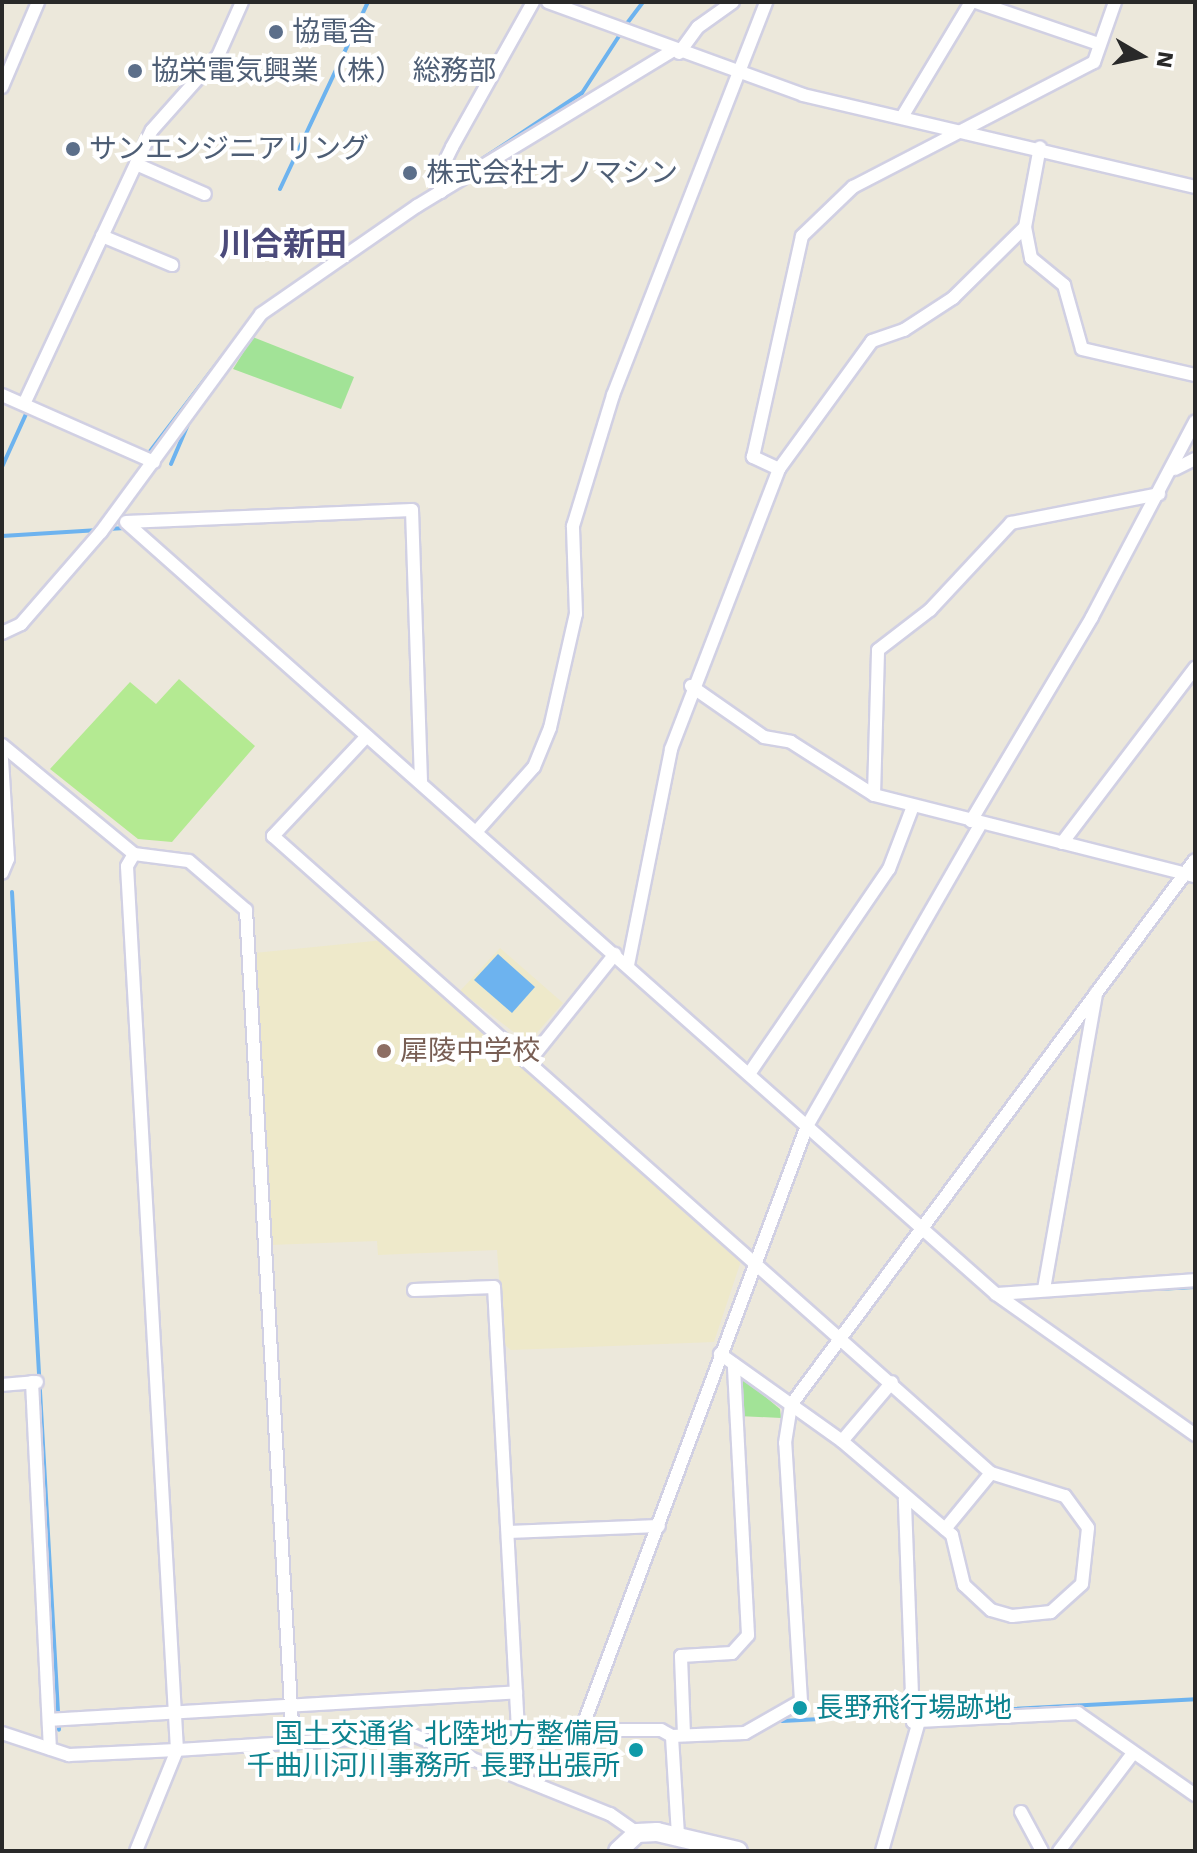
<!DOCTYPE html>
<html>
<head>
<meta charset="utf-8">
<style>
  body { margin:0 }
  #map { position:relative; width:1197px; height:1853px; overflow:hidden; background:#ece8db; font-family:"Work Sans","Noto Sans JP",sans-serif }
  div>[style] { position:absolute }
  .education>* { inset:0; background:#eee9ca }
  .green>* { inset:0; background:#a2e397 }
  .pitch>* { inset:0; background:#b4ea92 }
  .water>* { inset:0; background:#6db3ef }
  .stream>* { height:4px; margin:-2px; padding:0 2px; transform-origin:2px; border-radius:2px; background:#6db3ef }
  .roads { filter:drop-shadow(2px 0 #d1d0e3) drop-shadow(-2px 0 #d1d0e3) drop-shadow(0 2px #d1d0e3) drop-shadow(0 -2px #d1d0e3) }
  .street>* { height:12px; margin:-6px; padding:0 6px; transform-origin:6px; border-radius:6px; background:#fff }
  .secondary>* { height:18px; margin:-9px; padding:0 9px; transform-origin:9px; border-radius:9px; background:#fff }
  .dots>* { width:22px; height:22px; translate:-50% -50%; box-sizing:border-box; border:4px solid #fff; border-radius:50% }
  span { translate:-50% -50%; white-space:nowrap; text-align:center; line-height:1.15; -webkit-text-stroke:8px #fff; paint-order:stroke }
  .service-label { font-size:28px; color:#4e5e75 }
  .left { translate:0 -50%; text-align:left }
  .education-label { font-size:28px; color:#785e54 }
  .culture-label { font-size:28px; color:#0d838f }
  .right { translate:-100% -50%; text-align:right }
  .quarter-label { font-size:32px; color:#4b4a7a; font-weight:700 }
  .frame { position:absolute; inset:0; border:4px solid #292929; pointer-events:none }
  .north { position:absolute; left:1101px; top:16px; width:80px; height:80px; -webkit-text-stroke:6px #fff; paint-order:stroke; rotate:99deg; font-size:22px; font-weight:700; line-height:32px; text-align:center; color:#292929 }
  .north::after { content:''; display:block; margin:auto; width:28px; height:36px; background:#292929; clip-path:polygon(50% 0,100% 100%,50% 72%,0 100%) }
</style>
</head>
<body>
<div id="map">
  <div class="education">
    <div style="clip-path:polygon(384px 940px,743px 1255px,714px 1342px,511px 1350px,504px 1344px,497px 1250px,378px 1255px,377px 1241px,270px 1245px,254px 953px)"></div>
    <div style="clip-path:polygon(500px 948px,563px 1003px,528px 1043px,460px 991px)"></div>
  </div>
  <div class="green">
    <div style="clip-path:polygon(253px 337px,354px 377px,341px 409px,233px 369px)"></div>
    <div style="clip-path:polygon(743px 1378px,780px 1409px,781px 1418px,738px 1416px,737px 1380px)"></div>
  </div>
  <div class="pitch">
    <div style="clip-path:polygon(179px 679px,255px 746px,172px 842px,138px 839px,50px 769px,130px 682px,156px 704px)"></div>
  </div>
  <div class="water">
    <div style="clip-path:polygon(498px 954px,535px 987px,512px 1013px,474px 980px)"></div>
  </div>
  <div class="stream">
    <div style="left:625px;top:26px;width:30px;rotate:-53deg"></div>
    <div style="left:470px;top:167px;width:134px;rotate:-33.5deg"></div>
    <div style="left:582px;top:93px;width:68px;rotate:-57deg"></div>
    <div style="left:280px;top:189px;width:207px;rotate:-64.8deg"></div>
    <div style="left:260px;top:309px;width:141px;rotate:-35.2deg"></div>
    <div style="left:2px;top:386px;width:1px;rotate:90deg"></div>
    <div style="left:148px;top:454px;width:158px;rotate:-52.7deg"></div>
    <div style="left:171px;top:464px;width:46px;rotate:-66.8deg"></div>
    <div style="left:2px;top:467px;width:58px;rotate:-65.6deg"></div>
    <div style="left:108px;top:529px;width:17px;rotate:-3deg"></div>
    <div style="left:2px;top:536px;width:97px;rotate:-3.5deg"></div>
    <div style="left:12px;top:892px;width:839px;rotate:86.79deg"></div>
    <div style="left:1157px;top:1289px;width:38px;rotate:-3deg"></div>
    <div style="left:782px;top:1721px;width:414px;rotate:-3deg"></div>
  </div>
  <div class="roads">
    <div class="street">
      <div style="left:548px;top:2px;width:271px;rotate:20deg"></div>
      <div style="left:803px;top:95px;width:403px;rotate:13.2deg"></div>
      <div style="left:976px;top:2px;width:130px;rotate:18.9deg"></div>
      <div style="left:679px;top:53px;width:32px;rotate:-54deg"></div>
      <div style="left:698px;top:27px;width:43px;rotate:-35.5deg"></div>
      <div style="left:2px;top:87px;width:92px;rotate:-67deg"></div>
      <div style="left:902px;top:117px;width:134px;rotate:-59deg"></div>
      <div style="left:136px;top:164px;width:75px;rotate:23.5deg"></div>
      <div style="left:441px;top:192px;width:16px;rotate:-101deg"></div>
      <div style="left:438px;top:176px;width:32px;rotate:-64deg"></div>
      <div style="left:452px;top:147px;width:166px;rotate:-60.8deg"></div>
      <div style="left:1025px;top:227px;width:32px;rotate:79deg"></div>
      <div style="left:1031px;top:258px;width:43px;rotate:39.3deg"></div>
      <div style="left:1064px;top:285px;width:66px;rotate:74.3deg"></div>
      <div style="left:1082px;top:349px;width:116px;rotate:13deg"></div>
      <div style="left:102px;top:236px;width:76px;rotate:22.5deg"></div>
      <div style="left:2px;top:395px;width:166px;rotate:23.8deg"></div>
      <div style="left:24px;top:404px;width:302px;rotate:-65deg"></div>
      <div style="left:152px;top:130px;width:99px;rotate:-48.3deg"></div>
      <div style="left:218px;top:56px;width:59px;rotate:-66deg"></div>
      <div style="left:779px;top:469px;width:29px;rotate:-155deg"></div>
      <div style="left:753px;top:457px;width:226px;rotate:-77.5deg"></div>
      <div style="left:802px;top:236px;width:71px;rotate:-43.9deg"></div>
      <div style="left:853px;top:187px;width:271px;rotate:-27.4deg"></div>
      <div style="left:1094px;top:62px;width:64px;rotate:-70.7deg"></div>
      <div style="left:1175px;top:469px;width:22px;rotate:-27deg"></div>
      <div style="left:126px;top:522px;width:286px;rotate:-2.4deg"></div>
      <div style="left:412px;top:510px;width:273px;rotate:88.1deg"></div>
      <div style="left:128px;top:524px;width:1160px;rotate:41.58deg"></div>
      <div style="left:996px;top:1294px;width:244px;rotate:35.3deg"></div>
      <div style="left:2px;top:633px;width:21px;rotate:-25deg"></div>
      <div style="left:21px;top:624px;width:122px;rotate:-49deg"></div>
      <div style="left:101px;top:532px;width:270px;rotate:-53.7deg"></div>
      <div style="left:261px;top:314px;width:190px;rotate:-34.7deg"></div>
      <div style="left:417px;top:206px;width:298px;rotate:-31.3deg"></div>
      <div style="left:691px;top:686px;width:89px;rotate:34.9deg"></div>
      <div style="left:764px;top:737px;width:27px;rotate:10deg"></div>
      <div style="left:791px;top:742px;width:98px;rotate:32.6deg"></div>
      <div style="left:874px;top:795px;width:331px;rotate:14.2deg"></div>
      <div style="left:366px;top:737px;width:136px;rotate:133.2deg"></div>
      <div style="left:273px;top:836px;width:960px;rotate:41.58deg"></div>
      <div style="left:991px;top:1473px;width:77px;rotate:17.3deg"></div>
      <div style="left:1065px;top:1496px;width:39px;rotate:54deg"></div>
      <div style="left:1088px;top:1528px;width:56px;rotate:96.1deg"></div>
      <div style="left:1082px;top:1584px;width:42px;rotate:137.9deg"></div>
      <div style="left:1051px;top:1612px;width:39px;rotate:174deg"></div>
      <div style="left:1012px;top:1616px;width:22px;rotate:-164deg"></div>
      <div style="left:991px;top:1610px;width:37px;rotate:-137deg"></div>
      <div style="left:964px;top:1585px;width:51px;rotate:-103.5deg"></div>
      <div style="left:952px;top:1535px;width:145px;rotate:-139.5deg"></div>
      <div style="left:842px;top:1441px;width:150px;rotate:-144.5deg"></div>
      <div style="left:2px;top:745px;width:171px;rotate:39.5deg"></div>
      <div style="left:134px;top:854px;width:55px;rotate:7.3deg"></div>
      <div style="left:189px;top:861px;width:75px;rotate:40.7deg"></div>
      <div style="left:246px;top:910px;width:835px;rotate:86.77deg"></div>
      <div style="left:2px;top:759px;width:100px;rotate:86.6deg"></div>
      <div style="left:8px;top:859px;width:15px;rotate:113deg"></div>
      <div style="left:874px;top:795px;width:145px;rotate:-88.4deg"></div>
      <div style="left:878px;top:650px;width:66px;rotate:-37.6deg"></div>
      <div style="left:930px;top:610px;width:119px;rotate:-47deg"></div>
      <div style="left:1011px;top:523px;width:151px;rotate:-11.1deg"></div>
      <div style="left:971px;top:821px;width:237px;rotate:-59.3deg"></div>
      <div style="left:1092px;top:617px;width:221px;rotate:-62.2deg"></div>
      <div style="left:476px;top:832px;width:87px;rotate:-48.3deg"></div>
      <div style="left:534px;top:767px;width:42px;rotate:-67.7deg"></div>
      <div style="left:550px;top:728px;width:117px;rotate:-77.2deg"></div>
      <div style="left:576px;top:614px;width:88px;rotate:-92deg"></div>
      <div style="left:573px;top:526px;width:137px;rotate:-73deg"></div>
      <div style="left:613px;top:395px;width:422px;rotate:-68.7deg"></div>
      <div style="left:1062px;top:843px;width:220px;rotate:-52.8deg"></div>
      <div style="left:628px;top:965px;width:220px;rotate:-78.7deg"></div>
      <div style="left:671px;top:749px;width:300px;rotate:-68.9deg"></div>
      <div style="left:779px;top:469px;width:158px;rotate:-54deg"></div>
      <div style="left:872px;top:341px;width:34px;rotate:-19deg"></div>
      <div style="left:904px;top:330px;width:59px;rotate:-33.1deg"></div>
      <div style="left:953px;top:298px;width:101px;rotate:-44.6deg"></div>
      <div style="left:1025px;top:227px;width:81px;rotate:-79.4deg"></div>
      <div style="left:530px;top:1060px;width:136px;rotate:-51.3deg"></div>
      <div style="left:749px;top:1074px;width:248px;rotate:-55.7deg"></div>
      <div style="left:889px;top:869px;width:67px;rotate:-69.1deg"></div>
      <div style="left:1044px;top:1289px;width:301px;rotate:-80deg"></div>
      <div style="left:414px;top:1290px;width:80px;rotate:-2.1deg"></div>
      <div style="left:494px;top:1287px;width:492px;rotate:86.9deg"></div>
      <div style="left:996px;top:1294px;width:199px;rotate:-4deg"></div>
      <div style="left:32px;top:1382px;width:367px;rotate:87.2deg"></div>
      <div style="left:2px;top:1385px;width:35px;rotate:-5deg"></div>
      <div style="left:842px;top:1441px;width:77px;rotate:-49.7deg"></div>
      <div style="left:945px;top:1529px;width:72px;rotate:-50.6deg"></div>
      <div style="left:508px;top:1532px;width:151px;rotate:-2.3deg"></div>
      <div style="left:49px;top:1720px;width:468px;rotate:-3.4deg"></div>
      <div style="left:919px;top:1721px;width:159px;rotate:-2.9deg"></div>
      <div style="left:1078px;top:1713px;width:143px;rotate:35deg"></div>
      <div style="left:582px;top:1728px;width:643px;rotate:-69.51deg"></div>
      <div style="left:807px;top:1126px;width:349px;rotate:-60.1deg"></div>
      <div style="left:518px;top:1730px;width:143px"></div>
      <div style="left:661px;top:1730px;width:13px;rotate:29deg"></div>
      <div style="left:2px;top:1733px;width:71px;rotate:18.2deg"></div>
      <div style="left:69px;top:1755px;width:108px;rotate:-2.7deg"></div>
      <div style="left:177px;top:1750px;width:885px;rotate:-93.24deg"></div>
      <div style="left:127px;top:866px;width:14px;rotate:-60deg"></div>
      <div style="left:684px;top:1735px;width:79px;rotate:-92.2deg"></div>
      <div style="left:681px;top:1656px;width:51px;rotate:-3.4deg"></div>
      <div style="left:732px;top:1653px;width:24px;rotate:-48deg"></div>
      <div style="left:748px;top:1635px;width:271px;rotate:-93deg"></div>
      <div style="left:1021px;top:1812px;width:44px;rotate:61.7deg"></div>
      <div style="left:678px;top:1835px;width:99px;rotate:-93.5deg"></div>
      <div style="left:672px;top:1736px;width:73px;rotate:-2.4deg"></div>
      <div style="left:745px;top:1733px;width:64px;rotate:-29.7deg"></div>
      <div style="left:801px;top:1701px;width:258px;rotate:-93.5deg"></div>
      <div style="left:785px;top:1443px;width:38px;rotate:-81deg"></div>
      <div style="left:791px;top:1405px;width:678px;rotate:-53.45deg"></div>
      <div style="left:136px;top:1851px;width:109px;rotate:-67.9deg"></div>
      <div style="left:177px;top:1750px;width:236px;rotate:-3.6deg"></div>
      <div style="left:413px;top:1735px;width:212px;rotate:21.9deg"></div>
      <div style="left:610px;top:1814px;width:33px;rotate:35deg"></div>
      <div style="left:882px;top:1851px;width:135px;rotate:-74.1deg"></div>
      <div style="left:919px;top:1721px;width:6px;rotate:171deg"></div>
      <div style="left:913px;top:1722px;width:223px;rotate:-92.1deg"></div>
      <div style="left:1059px;top:1851px;width:123px;rotate:-52.9deg"></div>
    </div>
    <div class="secondary">
      <div style="left:618px;top:1851px;width:26px;rotate:-43deg"></div>
      <div style="left:637px;top:1833px;width:20px;rotate:-3deg"></div>
      <div style="left:657px;top:1832px;width:83px;rotate:13.2deg"></div>
    </div>
  </div>
  <div class="dots">
    <div style="left:276px;top:32px;background:#5c6f8a"></div>
    <div style="left:135px;top:71px;background:#5c6f8a"></div>
    <div style="left:73px;top:149px;background:#5c6f8a"></div>
    <div style="left:410px;top:173px;background:#5c6f8a"></div>
    <div style="left:384px;top:1051px;background:#8d6e63"></div>
    <div style="left:800px;top:1708px;background:#0f9aa8"></div>
    <div style="left:636px;top:1750px;background:#0f9aa8"></div>
  </div>
  <div class="service-label">
    <span class="left" style="left:292px;top:32px">協電舎</span>
    <span class="left" style="left:151px;top:71px">協栄電気興業（株） 総務部</span>
    <span class="left" style="left:89px;top:149px">サンエンジニアリング</span>
    <span class="left" style="left:426px;top:173px">株式会社オノマシン</span>
  </div>
  <div class="education-label">
    <span class="left" style="left:400px;top:1051px">犀陵中学校</span>
  </div>
  <div class="culture-label">
    <span class="left" style="left:816px;top:1708px">長野飛行場跡地</span>
    <span class="right" style="left:620px;top:1750px">国土交通省 北陸地方整備局<br>千曲川河川事務所 長野出張所</span>
  </div>
  <div class="quarter-label">
    <span style="left:283px;top:244px">川合新田</span>
  </div>
  <div class="frame"></div>
  <div class="north">N</div>
</div>
</body>
</html>
